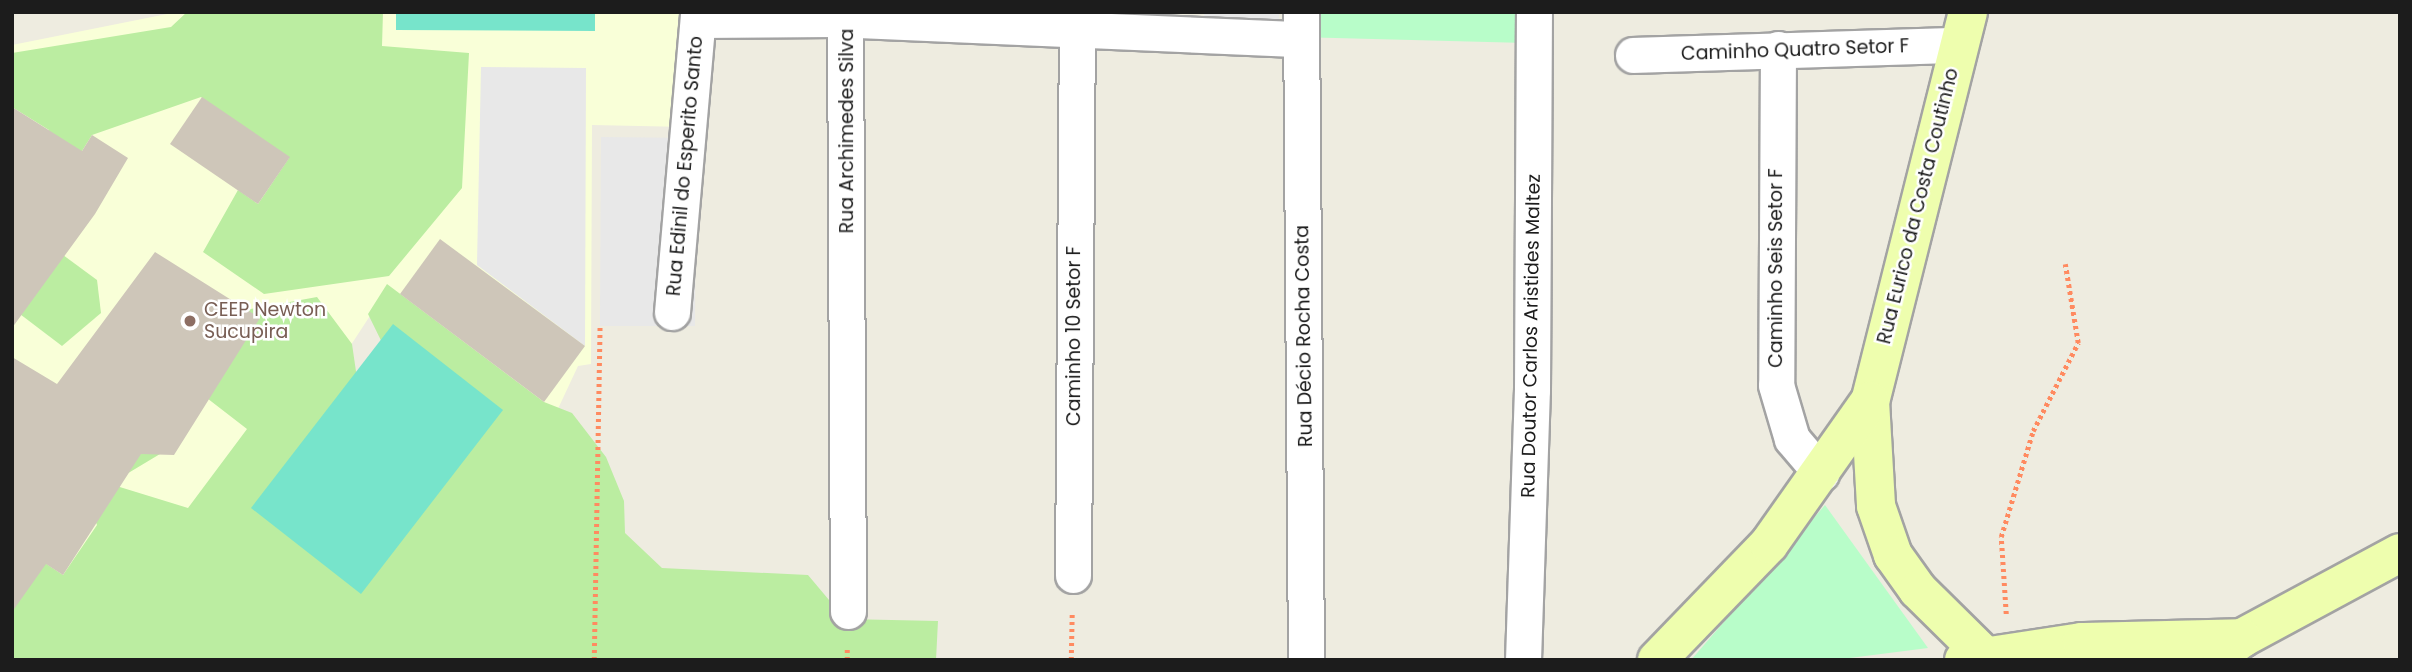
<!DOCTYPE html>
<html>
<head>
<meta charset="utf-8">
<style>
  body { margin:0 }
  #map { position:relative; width:2412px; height:672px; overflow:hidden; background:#eeece0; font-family:Poppins,sans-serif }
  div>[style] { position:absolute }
  .education>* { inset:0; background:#f9ffd8 }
  .grass>* { inset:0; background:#bbeda1 }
  .park>* { inset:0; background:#b8fdc9 }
  .pitch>* { inset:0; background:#77e4cb }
  .parking>* { inset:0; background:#e8e8e8 }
  .building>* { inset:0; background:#cec6b9 }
  .path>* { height:4.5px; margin-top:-2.25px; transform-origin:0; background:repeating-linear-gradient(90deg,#ff8a60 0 3.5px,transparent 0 7px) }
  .roads { filter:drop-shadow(2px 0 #a3a3a3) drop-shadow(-2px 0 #a3a3a3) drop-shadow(0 2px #a3a3a3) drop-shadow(0 -2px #a3a3a3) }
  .street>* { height:35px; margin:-17.5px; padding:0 17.5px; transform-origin:17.5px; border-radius:17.5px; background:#fff }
  .secondary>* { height:38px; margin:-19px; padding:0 19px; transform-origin:19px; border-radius:19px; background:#eefeae }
  .dots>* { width:19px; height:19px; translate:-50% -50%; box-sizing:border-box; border:4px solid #fff; border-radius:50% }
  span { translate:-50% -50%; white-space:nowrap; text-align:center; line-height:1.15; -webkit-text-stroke:5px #fff; paint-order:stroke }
  .street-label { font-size:19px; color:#1c1c1c }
  .education-label { font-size:19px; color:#785e54 }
  .left { translate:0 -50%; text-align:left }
  .frame { position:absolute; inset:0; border:14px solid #1c1c1c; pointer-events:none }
</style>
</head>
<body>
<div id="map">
  <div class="education">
    <div style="clip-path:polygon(177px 12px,693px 12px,687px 127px,592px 125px,591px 364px,578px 366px,549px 428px,381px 299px,145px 660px,12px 660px,12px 45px)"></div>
  </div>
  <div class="grass">
    <div style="clip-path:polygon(187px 12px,383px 12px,382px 46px,469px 53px,462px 188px,389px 276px,264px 294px,203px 252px,238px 190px,258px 204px,289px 158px,201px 97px,92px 135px,53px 197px,49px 130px,12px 107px,12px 53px,171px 27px)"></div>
    <div style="clip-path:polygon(44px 241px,97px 280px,101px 313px,62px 346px,12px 308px)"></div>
    <div style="clip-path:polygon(387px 284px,544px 402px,572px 413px,606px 457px,624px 501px,625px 533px,662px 568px,808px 575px,845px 619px,938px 621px,936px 660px,12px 660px,12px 612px,39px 559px,63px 575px,97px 525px,48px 401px,165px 451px,110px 484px,188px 508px,247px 429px,203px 395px,240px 311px,317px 297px,352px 344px,359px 392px,395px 369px,368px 314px)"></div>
  </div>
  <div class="park">
    <div style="clip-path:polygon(1298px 12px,1528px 12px,1527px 43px,1297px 37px)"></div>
    <div style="clip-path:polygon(1825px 505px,1928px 648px,1834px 660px,1691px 660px)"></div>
  </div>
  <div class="pitch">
    <div style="clip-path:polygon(396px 12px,595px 12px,595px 31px,396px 30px)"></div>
    <div style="clip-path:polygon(393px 324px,503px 410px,361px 594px,251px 508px)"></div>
  </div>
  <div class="parking">
    <div style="clip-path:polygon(1204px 12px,1279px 12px,1279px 39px,1204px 39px)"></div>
    <div style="clip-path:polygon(481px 67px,586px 68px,585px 346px,477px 265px)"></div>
    <div style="clip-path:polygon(601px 137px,696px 138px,695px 326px,600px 326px)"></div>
  </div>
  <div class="building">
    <div style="clip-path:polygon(202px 97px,290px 157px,258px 204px,170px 144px)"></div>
    <div style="clip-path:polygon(12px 107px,82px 151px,92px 135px,128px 158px,95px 214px,12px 328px)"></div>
    <div style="clip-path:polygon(440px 239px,585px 346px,544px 402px,400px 294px)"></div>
    <div style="clip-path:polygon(155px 252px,260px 318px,174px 455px,141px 454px,63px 575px,46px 564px,12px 612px,12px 357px,57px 384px)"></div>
  </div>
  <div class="path">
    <div style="left:2006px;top:614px;width:77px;rotate:-93.7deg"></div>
    <div style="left:2001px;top:537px;width:111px;rotate:-73.2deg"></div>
    <div style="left:2033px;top:431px;width:99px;rotate:-62.9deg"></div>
    <div style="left:2078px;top:343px;width:80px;rotate:-99.3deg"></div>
    <div style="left:594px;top:660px;width:334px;rotate:-89deg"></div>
    <div style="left:847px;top:660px;width:13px;rotate:-90deg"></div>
    <div style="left:1071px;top:660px;width:48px;rotate:-88.8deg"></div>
  </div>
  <div class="roads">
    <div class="street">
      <div style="left:1301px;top:12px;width:648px;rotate:89.56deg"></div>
      <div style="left:698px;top:20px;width:137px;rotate:-0.4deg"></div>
      <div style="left:835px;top:19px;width:466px;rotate:2.5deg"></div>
      <div style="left:845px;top:20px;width:591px;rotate:89.71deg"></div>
      <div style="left:1778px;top:49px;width:336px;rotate:90.3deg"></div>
      <div style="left:1776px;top:385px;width:56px;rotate:73.5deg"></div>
      <div style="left:1792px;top:439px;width:45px;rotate:49.5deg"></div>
      <div style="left:1633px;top:55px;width:324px;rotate:-1.8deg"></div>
      <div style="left:672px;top:312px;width:301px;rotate:-85deg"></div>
      <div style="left:1073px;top:575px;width:563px;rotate:-89.59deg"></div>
      <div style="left:1523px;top:660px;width:270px;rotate:-88.1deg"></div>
      <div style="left:1532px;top:390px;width:378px;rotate:-89.7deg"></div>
    </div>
    <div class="secondary">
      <div style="left:1968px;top:12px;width:401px;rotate:104.1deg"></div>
      <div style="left:1870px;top:401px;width:105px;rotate:86.7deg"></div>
      <div style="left:1876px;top:506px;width:52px;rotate:70.9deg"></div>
      <div style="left:1893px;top:555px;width:43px;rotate:54.5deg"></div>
      <div style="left:1918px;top:590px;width:100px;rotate:44.6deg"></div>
      <div style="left:2222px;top:653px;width:25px;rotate:-37deg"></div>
      <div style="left:2242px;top:638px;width:179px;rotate:-28.3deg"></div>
      <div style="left:1657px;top:660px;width:161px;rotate:-46deg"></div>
      <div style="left:1769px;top:544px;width:175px;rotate:-54.8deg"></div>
      <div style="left:1964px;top:660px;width:119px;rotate:-8.7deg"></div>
      <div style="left:2082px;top:642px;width:160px;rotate:-1.4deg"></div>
    </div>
  </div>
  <div class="dots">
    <div style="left:190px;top:321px;background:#8d6e63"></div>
  </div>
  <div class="street-label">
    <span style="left:1795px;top:50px;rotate:-2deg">Caminho Quatro Setor F</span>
    <span style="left:847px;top:131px;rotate:-90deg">Rua Archimedes Silva</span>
    <span style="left:685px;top:166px;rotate:-85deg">Rua Edinil do Esperito Santo</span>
    <span style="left:1918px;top:206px;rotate:-76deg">Rua Eurico da Costa Coutinho</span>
    <span style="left:1776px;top:268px;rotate:-90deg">Caminho Seis Setor F</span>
    <span style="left:1074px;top:336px;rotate:-90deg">Caminho 10 Setor F</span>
    <span style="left:1304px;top:336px;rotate:-91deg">Rua Décio Rocha Costa</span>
    <span style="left:1531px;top:336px;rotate:-89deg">Rua Doutor Carlos Aristides Maltez</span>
  </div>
  <div class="education-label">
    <span class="left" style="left:204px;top:321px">CEEP Newton<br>Sucupira</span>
  </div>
  <div class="frame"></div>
</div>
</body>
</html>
